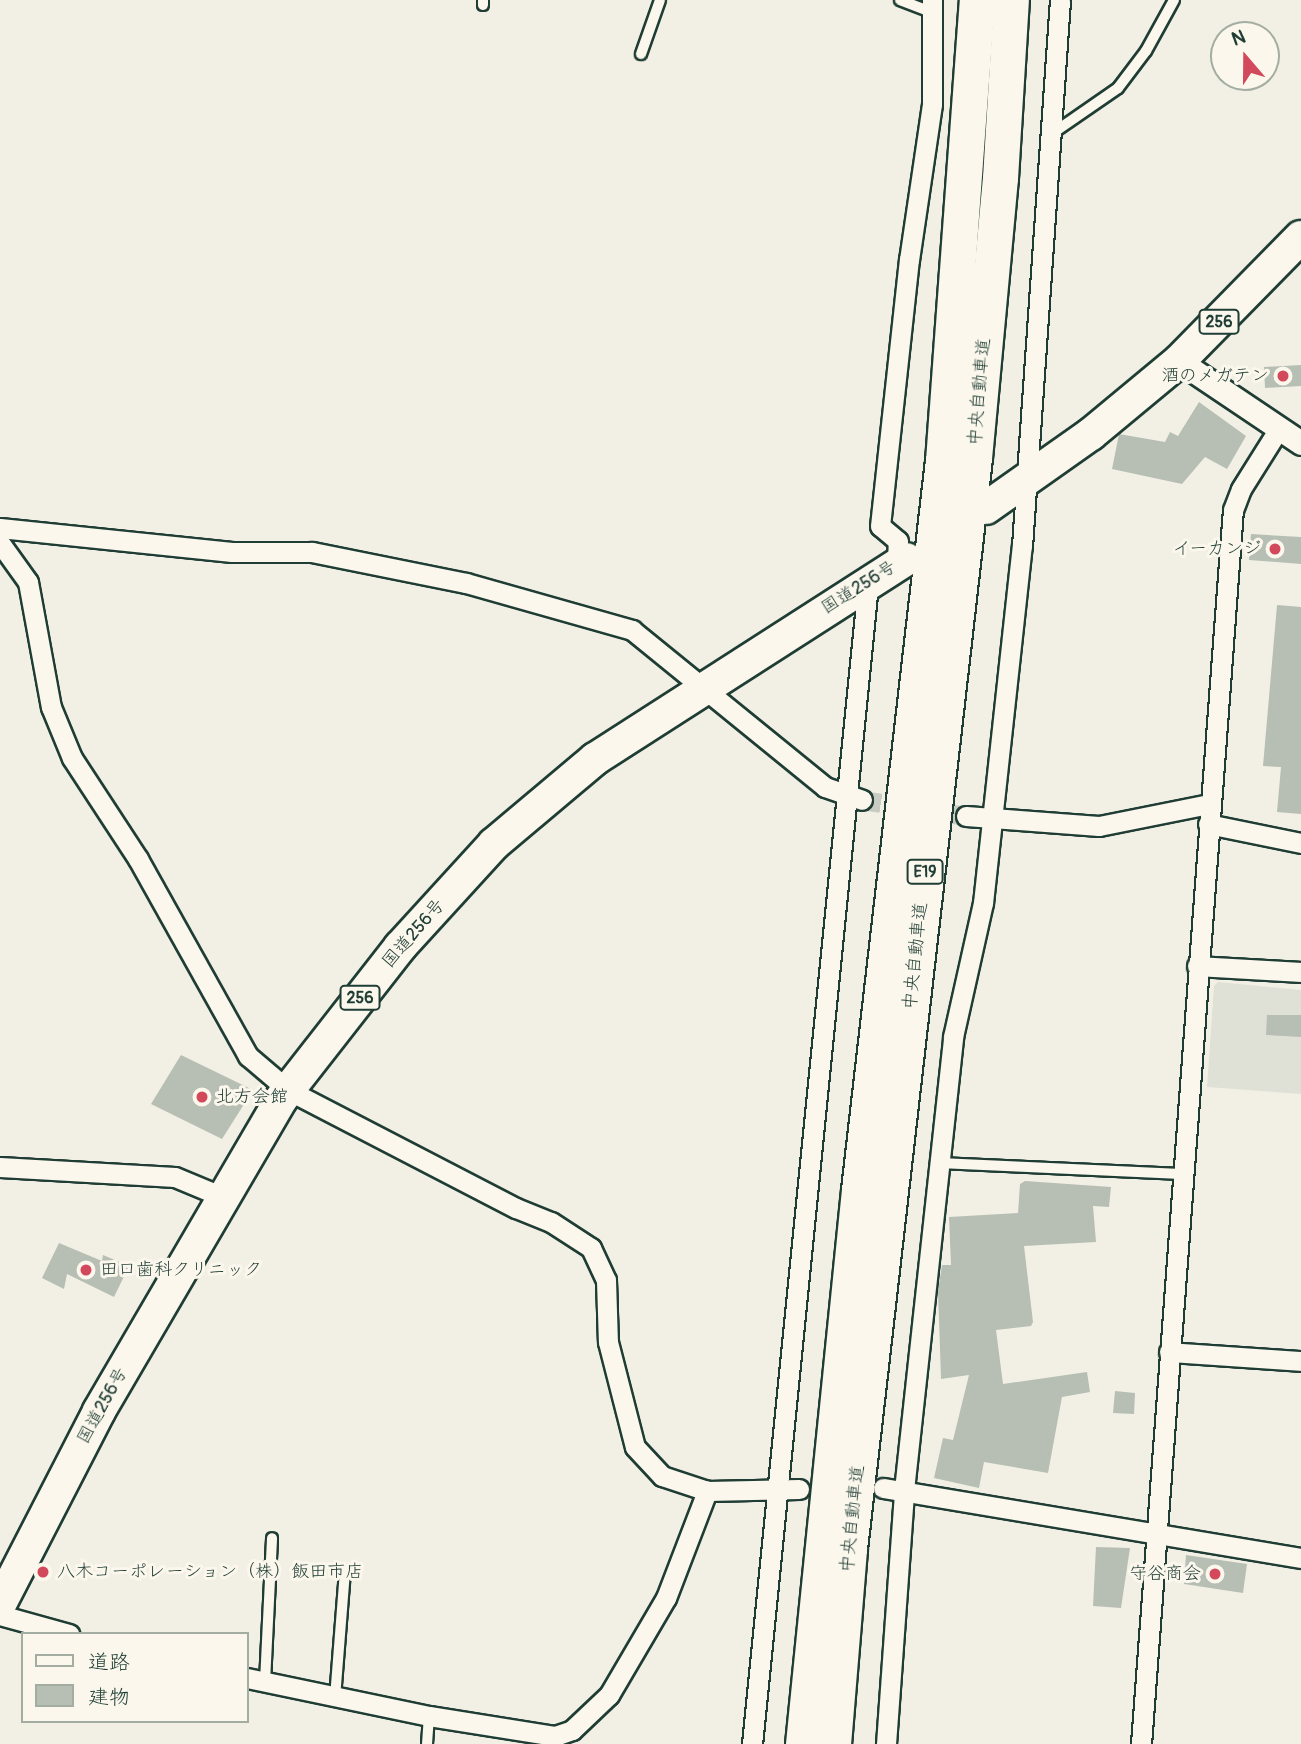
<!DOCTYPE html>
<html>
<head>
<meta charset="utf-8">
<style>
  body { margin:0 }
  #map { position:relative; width:1301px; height:1744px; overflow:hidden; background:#f2f0e5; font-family:Pangolin,"Klee One",sans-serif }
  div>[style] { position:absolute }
  .built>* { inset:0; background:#e0e1d6 }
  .building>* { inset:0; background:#b7beb3 }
  .minor-tunnel>* { height:19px; margin-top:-9.5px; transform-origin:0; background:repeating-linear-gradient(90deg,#c8ccc2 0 19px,transparent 0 29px) }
  .roads { filter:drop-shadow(2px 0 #1f3d34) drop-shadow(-2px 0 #1f3d34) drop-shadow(0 2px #1f3d34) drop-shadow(0 -2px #1f3d34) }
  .service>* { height:10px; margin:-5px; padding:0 5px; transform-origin:5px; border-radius:5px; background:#fbf7ec }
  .minor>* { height:19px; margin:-9.5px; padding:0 9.5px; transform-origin:9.5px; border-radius:9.5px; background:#fbf7ec }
  .tertiary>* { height:23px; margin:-11.5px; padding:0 11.5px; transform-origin:11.5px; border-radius:11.5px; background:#fbf7ec }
  .trunk>* { height:32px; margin:-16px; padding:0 16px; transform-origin:16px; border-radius:16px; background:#fbf7ec }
  .motorway>* { height:35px; margin:-17.5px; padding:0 17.5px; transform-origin:17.5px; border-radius:17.5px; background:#fbf7ec }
  .dots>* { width:19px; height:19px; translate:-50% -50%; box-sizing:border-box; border:4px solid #fbf7ec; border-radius:50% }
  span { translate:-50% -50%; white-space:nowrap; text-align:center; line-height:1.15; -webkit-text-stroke:6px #fbf7ec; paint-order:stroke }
  .shield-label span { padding:2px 5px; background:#fbf7ec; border:2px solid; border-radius:5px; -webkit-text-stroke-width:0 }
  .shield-label { font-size:16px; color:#1f3d34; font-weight:700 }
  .poi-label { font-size:18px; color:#1f3d34 }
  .right { translate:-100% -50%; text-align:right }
  .left { translate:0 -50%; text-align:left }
  .street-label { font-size:18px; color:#1f3d34 }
  .legend { position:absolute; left:21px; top:1632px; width:228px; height:91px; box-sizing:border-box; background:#fbf7ec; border:2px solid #a3ada2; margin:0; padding:9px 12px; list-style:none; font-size:21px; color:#1f3d34 }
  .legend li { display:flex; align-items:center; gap:14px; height:35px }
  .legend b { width:35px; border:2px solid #a3ada2 }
  .north { position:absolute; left:1210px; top:21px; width:70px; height:70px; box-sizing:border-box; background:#fbf7ec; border:2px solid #a3ada2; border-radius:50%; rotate:340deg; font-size:19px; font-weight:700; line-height:28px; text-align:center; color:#1f3d34 }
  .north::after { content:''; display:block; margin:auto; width:24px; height:32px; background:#d1495b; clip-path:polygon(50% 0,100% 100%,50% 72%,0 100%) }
</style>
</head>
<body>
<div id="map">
  <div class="built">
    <div style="clip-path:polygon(1218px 982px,1301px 990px,1301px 1094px,1207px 1087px,1214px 986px)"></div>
  </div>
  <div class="building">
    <div style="clip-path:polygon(1301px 365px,1301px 386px,1265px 388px,1264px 367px)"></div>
    <div style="clip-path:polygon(1199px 402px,1246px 436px,1227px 469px,1205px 457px,1182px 484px,1112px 469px,1119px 434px,1165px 442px,1170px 432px,1178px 436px)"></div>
    <div style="clip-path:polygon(1251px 534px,1301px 537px,1301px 564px,1249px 560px)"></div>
    <div style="clip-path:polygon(1277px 605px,1301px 607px,1301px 814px,1277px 812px,1281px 767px,1263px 766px)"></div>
    <div style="clip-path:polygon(1267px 1015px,1301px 1015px,1301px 1037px,1266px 1035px)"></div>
    <div style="clip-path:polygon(181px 1055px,253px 1090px,222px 1139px,151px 1104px)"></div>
    <div style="clip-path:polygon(1025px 1181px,1111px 1187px,1109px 1207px,1093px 1206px,1096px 1242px,1024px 1246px,1033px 1322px,1031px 1326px,996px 1330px,1003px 1384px,1087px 1372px,1090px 1392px,1062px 1397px,1048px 1473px,984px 1462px,979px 1488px,934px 1478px,943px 1438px,953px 1440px,969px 1375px,941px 1379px,938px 1291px,942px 1265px,951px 1265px,949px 1217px,1018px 1213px,1020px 1184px)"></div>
    <div style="clip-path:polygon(59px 1243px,102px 1261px,103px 1255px,129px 1266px,114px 1297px,67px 1274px,64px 1289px,42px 1278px)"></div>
    <div style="clip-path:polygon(1115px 1391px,1135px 1393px,1134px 1414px,1113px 1413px)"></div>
    <div style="clip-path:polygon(1096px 1547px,1130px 1548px,1121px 1608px,1093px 1606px)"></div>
    <div style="clip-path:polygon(1186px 1555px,1247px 1564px,1243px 1593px,1184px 1584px)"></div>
  </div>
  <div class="minor-tunnel">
    <div style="left:862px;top:800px;width:105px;rotate:8.7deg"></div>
  </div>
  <div class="roads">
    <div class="service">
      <div style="left:900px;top:0;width:34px;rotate:21deg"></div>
      <div style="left:483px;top:5px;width:5px;rotate:-90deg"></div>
      <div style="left:641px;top:54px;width:57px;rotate:-70.6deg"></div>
      <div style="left:1053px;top:133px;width:79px;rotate:-34.7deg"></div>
      <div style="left:1118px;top:88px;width:46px;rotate:-52.9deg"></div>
      <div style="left:1146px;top:51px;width:58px;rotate:-61.2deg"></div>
      <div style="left:939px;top:1163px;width:243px;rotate:2.6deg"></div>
      <div style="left:265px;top:1682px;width:144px;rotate:-87.2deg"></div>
      <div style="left:335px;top:1698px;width:128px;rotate:-85.5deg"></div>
      <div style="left:427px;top:1744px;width:28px;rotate:-86deg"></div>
    </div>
    <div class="minor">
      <div style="left:0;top:528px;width:233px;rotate:5.9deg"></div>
      <div style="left:232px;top:552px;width:80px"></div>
      <div style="left:312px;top:552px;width:157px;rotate:11.4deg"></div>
      <div style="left:466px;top:583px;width:173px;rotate:15.8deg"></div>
      <div style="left:632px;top:630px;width:249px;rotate:39.1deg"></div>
      <div style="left:825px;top:787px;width:39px;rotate:19deg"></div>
      <div style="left:0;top:543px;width:48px;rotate:54.3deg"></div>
      <div style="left:28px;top:582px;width:127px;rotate:79.6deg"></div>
      <div style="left:51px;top:707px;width:55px;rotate:67.6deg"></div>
      <div style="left:72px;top:758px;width:121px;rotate:56.8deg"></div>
      <div style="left:138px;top:859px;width:226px;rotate:60.8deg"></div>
      <div style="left:248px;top:1056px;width:52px;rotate:40.4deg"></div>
      <div style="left:288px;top:1090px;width:257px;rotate:27.4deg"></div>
      <div style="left:516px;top:1208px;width:38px;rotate:22deg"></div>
      <div style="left:551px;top:1222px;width:48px;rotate:33deg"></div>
      <div style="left:591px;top:1248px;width:35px;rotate:65deg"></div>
      <div style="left:606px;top:1280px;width:62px;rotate:88.2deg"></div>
      <div style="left:608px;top:1342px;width:108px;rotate:75.6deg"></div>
      <div style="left:635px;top:1447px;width:40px;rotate:47deg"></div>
      <div style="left:662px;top:1476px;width:47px;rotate:18.4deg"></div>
      <div style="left:707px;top:1491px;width:92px;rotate:-1.2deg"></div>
      <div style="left:897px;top:564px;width:23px;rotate:-88deg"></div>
      <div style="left:898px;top:541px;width:23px;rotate:-140deg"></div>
      <div style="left:880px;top:526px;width:268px;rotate:-83.8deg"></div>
      <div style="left:909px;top:260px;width:158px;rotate:-81.6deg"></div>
      <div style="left:932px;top:104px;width:104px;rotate:-90deg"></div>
      <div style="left:966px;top:816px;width:133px;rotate:4.3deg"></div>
      <div style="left:1099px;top:826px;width:112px;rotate:-11.3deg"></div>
      <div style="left:1208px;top:824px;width:95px;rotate:11.5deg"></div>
      <div style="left:1197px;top:966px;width:104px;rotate:3.3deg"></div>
      <div style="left:0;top:1167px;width:175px;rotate:3.3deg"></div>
      <div style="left:175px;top:1177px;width:52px;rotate:22.6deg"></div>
      <div style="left:1169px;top:1352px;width:132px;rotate:3.9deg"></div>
      <div style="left:883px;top:1488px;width:424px;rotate:9.5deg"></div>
      <div style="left:0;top:1615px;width:72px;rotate:15.4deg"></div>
      <div style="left:247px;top:1678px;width:186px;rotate:11.8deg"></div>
      <div style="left:429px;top:1716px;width:128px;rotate:9deg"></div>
      <div style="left:555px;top:1736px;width:18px;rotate:-19deg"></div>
      <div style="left:572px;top:1730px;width:51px;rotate:-43.4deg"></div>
      <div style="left:609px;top:1695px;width:113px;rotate:-59.6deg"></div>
      <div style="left:666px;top:1598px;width:115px;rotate:-69deg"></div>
      <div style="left:752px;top:1744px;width:1167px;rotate:-84.29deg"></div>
      <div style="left:886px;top:1744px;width:255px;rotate:-85.9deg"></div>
      <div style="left:904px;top:1490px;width:456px;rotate:-83.8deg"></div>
      <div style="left:953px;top:1037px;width:137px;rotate:-77.4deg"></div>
      <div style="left:983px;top:903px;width:359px;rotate:-83.8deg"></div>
      <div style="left:1022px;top:546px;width:547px;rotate:-86.02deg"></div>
      <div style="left:1141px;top:1744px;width:1237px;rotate:-85.74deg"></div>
      <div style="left:1233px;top:510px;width:22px;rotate:-69deg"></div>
      <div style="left:1241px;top:489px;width:70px;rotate:-57.9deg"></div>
    </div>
    <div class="tertiary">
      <div style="left:1179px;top:361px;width:147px;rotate:33.9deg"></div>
    </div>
    <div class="trunk">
      <div style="left:986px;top:508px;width:128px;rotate:-35.2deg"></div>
      <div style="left:1091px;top:434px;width:114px;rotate:-39.7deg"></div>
      <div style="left:1179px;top:361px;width:174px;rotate:-45.5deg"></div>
      <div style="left:0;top:1604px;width:217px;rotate:-62.8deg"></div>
      <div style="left:99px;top:1411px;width:363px;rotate:-59.7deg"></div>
      <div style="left:282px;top:1098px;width:192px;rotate:-52deg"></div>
      <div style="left:400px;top:947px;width:139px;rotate:-47.6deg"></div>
      <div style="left:494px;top:844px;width:132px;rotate:-40.1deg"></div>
      <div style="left:595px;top:759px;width:370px;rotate:-32.7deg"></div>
    </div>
    <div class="motorway">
      <div style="left:803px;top:1744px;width:557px;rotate:-84.23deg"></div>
      <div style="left:859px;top:1190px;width:734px;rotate:-83.43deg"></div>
      <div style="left:943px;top:461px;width:462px;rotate:-85.8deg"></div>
      <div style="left:833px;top:1744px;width:197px;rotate:-85.3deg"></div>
      <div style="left:849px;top:1548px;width:1097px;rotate:-83.46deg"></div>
      <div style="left:974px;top:458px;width:281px;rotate:-84.7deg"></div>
      <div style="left:1000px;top:178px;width:178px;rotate:-86.5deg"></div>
    </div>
  </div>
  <div class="dots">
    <div style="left:1283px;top:376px;background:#d1495b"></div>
    <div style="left:1275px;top:549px;background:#d1495b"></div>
    <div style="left:202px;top:1097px;background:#d1495b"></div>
    <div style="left:86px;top:1270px;background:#d1495b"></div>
    <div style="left:43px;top:1572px;background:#d1495b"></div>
    <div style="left:1215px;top:1574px;background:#d1495b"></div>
  </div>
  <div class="shield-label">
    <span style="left:1219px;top:322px">256</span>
    <span style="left:925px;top:872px">E19</span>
    <span style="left:360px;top:998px">256</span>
  </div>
  <div class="poi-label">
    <span class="right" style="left:1269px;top:376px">酒のメガテン</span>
    <span class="right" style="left:1261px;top:549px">イーカンジ</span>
    <span class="left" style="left:216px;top:1097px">北方会館</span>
    <span class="left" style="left:100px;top:1270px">田口歯科クリニック</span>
    <span class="left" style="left:57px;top:1572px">八木コーポレーション（株）飯田市店</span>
    <span class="right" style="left:1201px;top:1574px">守谷商会</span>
  </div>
  <div class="street-label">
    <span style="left:980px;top:392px;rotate:-85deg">中央自動車道</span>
    <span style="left:859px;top:588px;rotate:-32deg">国道256号</span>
    <span style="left:414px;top:934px;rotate:-49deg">国道256号</span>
    <span style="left:916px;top:956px;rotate:-84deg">中央自動車道</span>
    <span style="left:103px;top:1406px;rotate:-61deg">国道256号</span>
    <span style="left:853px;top:1519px;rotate:-84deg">中央自動車道</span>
  </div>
  <ul class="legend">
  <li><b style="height:9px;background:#fbf7ec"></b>道路</li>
  <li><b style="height:19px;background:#b7beb3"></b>建物</li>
  </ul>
  <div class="north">N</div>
</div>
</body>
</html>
